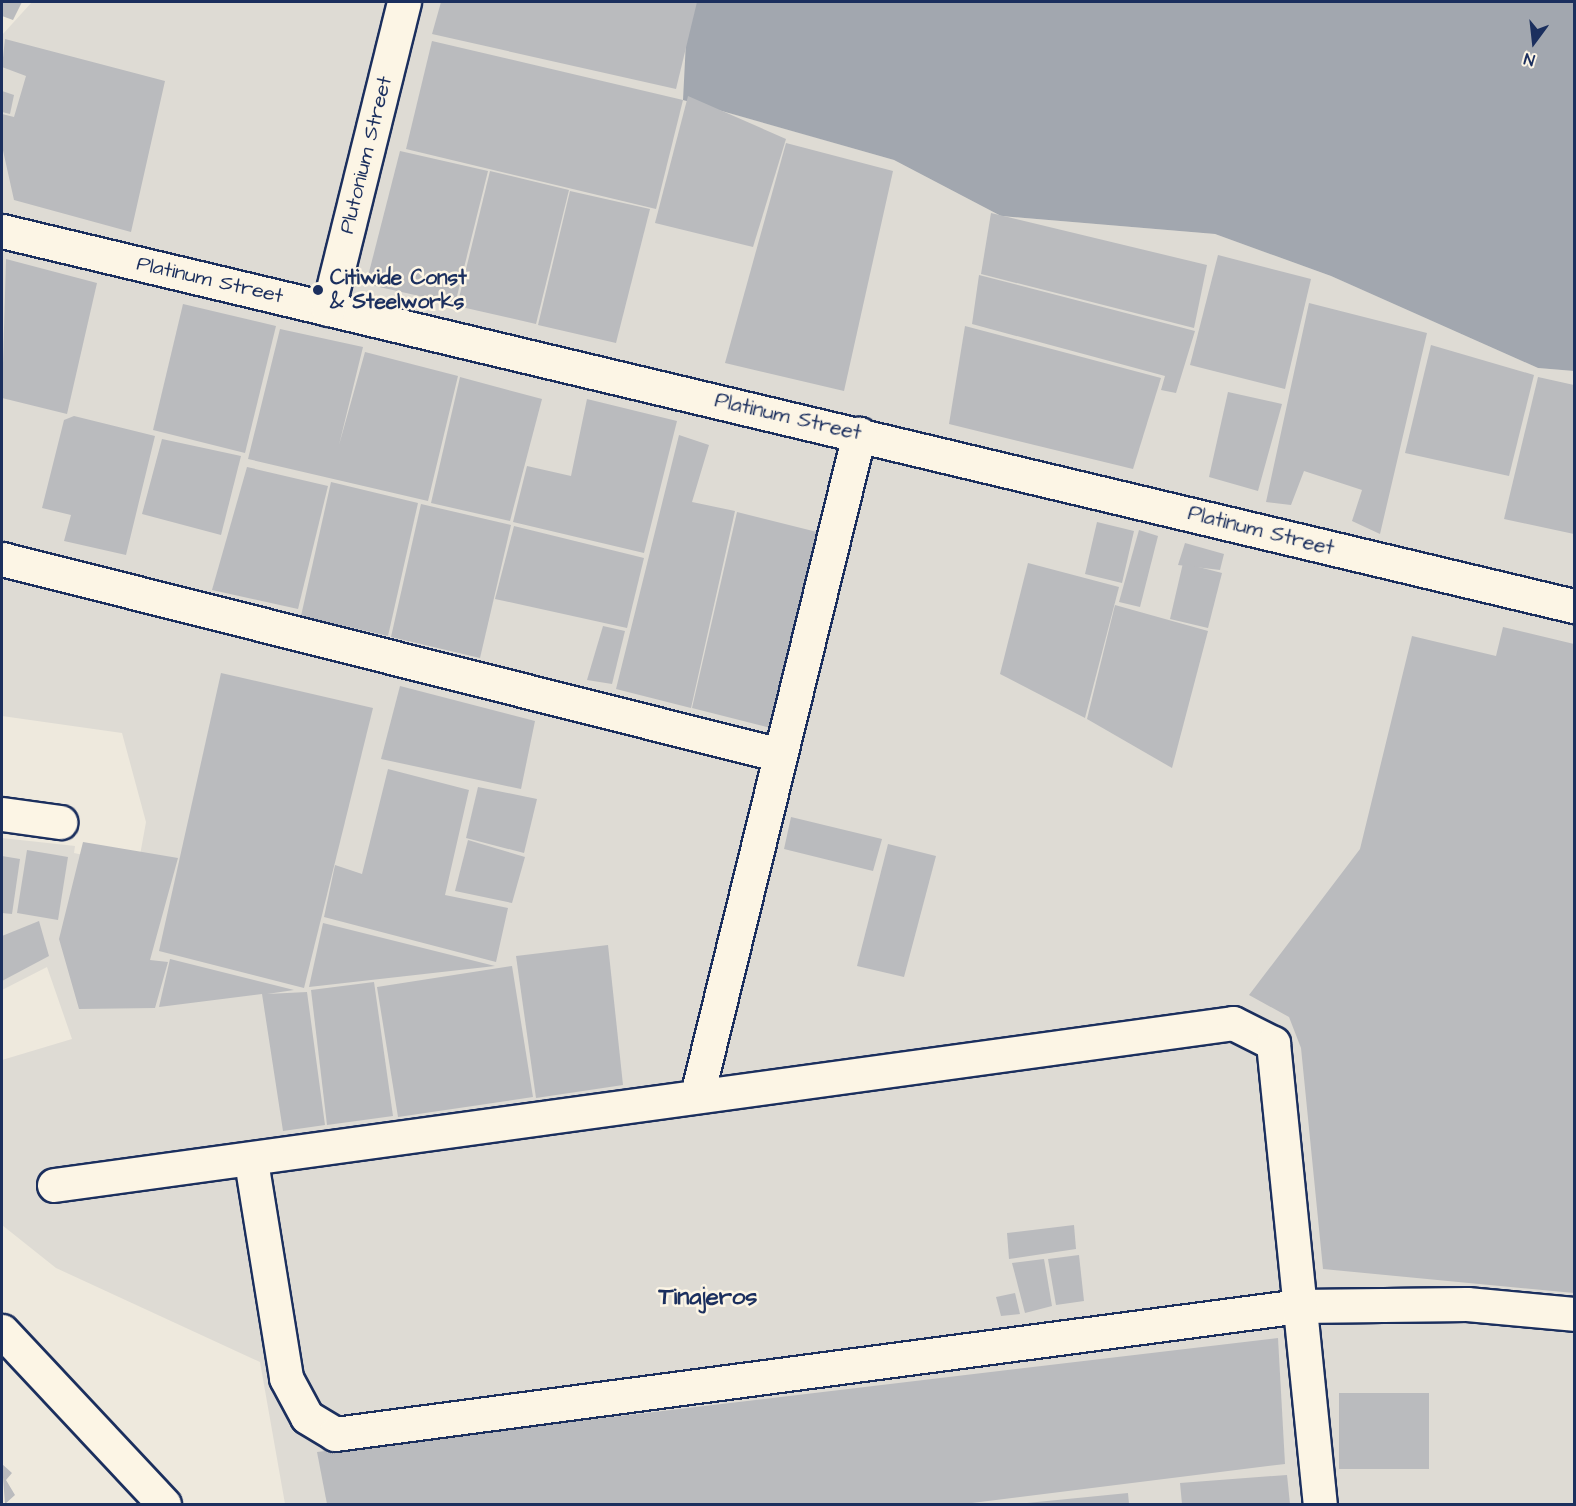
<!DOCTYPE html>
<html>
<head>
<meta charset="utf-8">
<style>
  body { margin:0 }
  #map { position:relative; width:1576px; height:1506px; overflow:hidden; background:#eee9dd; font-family:"Architects Daughter",sans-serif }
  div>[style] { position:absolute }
  .built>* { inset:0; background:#dedbd4 }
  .water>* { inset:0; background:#a2a7af }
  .building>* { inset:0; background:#babbbe }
  .roads { filter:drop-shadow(2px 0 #1b2f5e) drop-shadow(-2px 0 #1b2f5e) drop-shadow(0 2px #1b2f5e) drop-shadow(0 -2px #1b2f5e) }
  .minor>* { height:33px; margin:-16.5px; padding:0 16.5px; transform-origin:16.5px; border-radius:16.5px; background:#fcf5e5 }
  .dots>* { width:16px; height:16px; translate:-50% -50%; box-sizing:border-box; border:3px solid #fcf5e5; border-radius:50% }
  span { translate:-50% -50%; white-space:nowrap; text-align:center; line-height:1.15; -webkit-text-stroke:5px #fcf5e5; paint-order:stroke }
  .street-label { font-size:21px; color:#1b2f5e }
  .poi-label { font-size:21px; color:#1b2f5e; font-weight:700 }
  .left { translate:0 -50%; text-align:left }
  .quarter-label { font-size:24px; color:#1b2f5e; font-weight:700 }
  .frame { position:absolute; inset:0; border:3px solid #1b2f5e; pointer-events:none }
  .north { position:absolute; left:1504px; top:12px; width:60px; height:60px; -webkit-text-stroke:4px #fcf5e5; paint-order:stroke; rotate:195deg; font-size:16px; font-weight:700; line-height:24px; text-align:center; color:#1b2f5e }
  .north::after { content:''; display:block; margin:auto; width:21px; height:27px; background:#1b2f5e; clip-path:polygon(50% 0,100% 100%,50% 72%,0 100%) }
</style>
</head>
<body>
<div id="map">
  <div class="built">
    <div style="clip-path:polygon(32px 2px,688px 2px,684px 100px,894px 160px,1001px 216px,1215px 234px,1331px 276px,1538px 368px,1574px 371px,1574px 1504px,285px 1504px,260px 1362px,56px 1268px,2px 1225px,2px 1060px,72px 1039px,47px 967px,2px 990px,2px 838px,75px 846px,74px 853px,138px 866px,146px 822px,122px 733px,2px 716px,2px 35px)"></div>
  </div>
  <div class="water">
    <div style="clip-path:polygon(688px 2px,1574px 2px,1574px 371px,1538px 368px,1331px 276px,1215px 234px,1001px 216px,894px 160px,683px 100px)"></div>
  </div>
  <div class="building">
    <div style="clip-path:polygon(2px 2px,22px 2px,13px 20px,2px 16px)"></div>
    <div style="clip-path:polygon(441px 2px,697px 2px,676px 89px,432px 34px)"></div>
    <div style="clip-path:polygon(5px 39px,165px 81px,131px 232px,14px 200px,2px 146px,2px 114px,14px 117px,26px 76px,2px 67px)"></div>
    <div style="clip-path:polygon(432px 41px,683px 100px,656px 209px,406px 149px)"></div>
    <div style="clip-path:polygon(2px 91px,14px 95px,10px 114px,2px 112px)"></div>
    <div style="clip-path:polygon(688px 96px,786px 139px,753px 247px,655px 223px)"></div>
    <div style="clip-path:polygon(786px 143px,893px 171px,844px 391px,725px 363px)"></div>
    <div style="clip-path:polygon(400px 151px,488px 171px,455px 304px,366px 284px)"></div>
    <div style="clip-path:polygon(490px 171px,569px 190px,536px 324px,457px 306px)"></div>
    <div style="clip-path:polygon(570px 191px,650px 209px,616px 343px,538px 325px)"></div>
    <div style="clip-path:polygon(991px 213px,1207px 265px,1194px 328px,981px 274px)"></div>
    <div style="clip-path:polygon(1218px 255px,1311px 279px,1285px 389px,1190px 365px)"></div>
    <div style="clip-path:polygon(6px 259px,97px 283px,67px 414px,2px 398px)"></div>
    <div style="clip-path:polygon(979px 275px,1195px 331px,1176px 393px,1161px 390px,1165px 376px,972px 324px)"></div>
    <div style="clip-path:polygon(1309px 303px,1427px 333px,1380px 534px,1352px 521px,1362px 490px,1304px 471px,1291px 505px,1266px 502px)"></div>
    <div style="clip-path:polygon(183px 304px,276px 326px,245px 453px,153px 430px)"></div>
    <div style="clip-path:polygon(965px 326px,1161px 378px,1133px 469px,949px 424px)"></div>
    <div style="clip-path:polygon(280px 329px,363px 347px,339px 445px,365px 352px,458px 376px,428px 501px,248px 459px)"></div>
    <div style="clip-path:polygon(1431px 345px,1534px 375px,1509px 476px,1405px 453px)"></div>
    <div style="clip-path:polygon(460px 377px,542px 399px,510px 521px,431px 503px)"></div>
    <div style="clip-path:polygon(1538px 377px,1574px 385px,1574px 534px,1504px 519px)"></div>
    <div style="clip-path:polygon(1228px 392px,1282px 404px,1258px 491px,1209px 477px)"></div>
    <div style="clip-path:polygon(587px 399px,677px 421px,644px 553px,513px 522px,527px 466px,571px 476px)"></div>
    <div style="clip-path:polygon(74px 416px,155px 436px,126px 555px,64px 541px,71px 515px,42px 508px,64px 420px)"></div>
    <div style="clip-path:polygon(679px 435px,709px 445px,692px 502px,735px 511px,691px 708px,616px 689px)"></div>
    <div style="clip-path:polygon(162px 439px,241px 456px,221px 535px,142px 514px)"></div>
    <div style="clip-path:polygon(247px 467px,328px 486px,298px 609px,212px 590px)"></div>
    <div style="clip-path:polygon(331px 482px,418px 503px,388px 636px,301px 616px)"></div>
    <div style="clip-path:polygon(421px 504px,511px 525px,480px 658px,391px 637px)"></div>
    <div style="clip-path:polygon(737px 512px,817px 532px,771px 728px,692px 708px)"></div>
    <div style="clip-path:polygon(1097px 522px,1134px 531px,1122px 583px,1085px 574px)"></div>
    <div style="clip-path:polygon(514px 526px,644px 558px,627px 628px,495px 599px)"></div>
    <div style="clip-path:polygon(1139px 530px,1158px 536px,1140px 607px,1119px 602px)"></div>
    <div style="clip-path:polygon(1185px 543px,1224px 554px,1220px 570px,1178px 565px)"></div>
    <div style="clip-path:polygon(1028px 563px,1119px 587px,1085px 718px,1000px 674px)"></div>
    <div style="clip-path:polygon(1183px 563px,1222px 573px,1208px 628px,1170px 619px)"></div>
    <div style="clip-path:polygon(1115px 605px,1208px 631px,1172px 768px,1087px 719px)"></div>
    <div style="clip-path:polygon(603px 626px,625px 631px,612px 684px,587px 680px)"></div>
    <div style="clip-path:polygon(1503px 627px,1574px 644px,1574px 1293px,1323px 1269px,1301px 1048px,1289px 1017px,1249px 995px,1360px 849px,1412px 636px,1496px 656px)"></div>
    <div style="clip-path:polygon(221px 673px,373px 708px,304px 988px,159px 951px)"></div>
    <div style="clip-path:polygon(400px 686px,535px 721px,521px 789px,381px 759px)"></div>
    <div style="clip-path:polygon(388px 769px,469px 790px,445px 895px,508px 908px,496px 962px,324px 917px,335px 865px,362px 874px)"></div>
    <div style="clip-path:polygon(478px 787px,537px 799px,524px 853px,466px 838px)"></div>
    <div style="clip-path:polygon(791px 817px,882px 839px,873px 871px,784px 849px)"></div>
    <div style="clip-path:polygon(468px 840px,525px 857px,512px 903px,455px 891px)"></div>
    <div style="clip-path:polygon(83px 842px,178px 858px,150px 960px,168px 962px,155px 1008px,79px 1009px,59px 939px)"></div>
    <div style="clip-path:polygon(888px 844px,936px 856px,904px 977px,857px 966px)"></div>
    <div style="clip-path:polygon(27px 850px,68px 857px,58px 920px,17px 913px)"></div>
    <div style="clip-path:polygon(2px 856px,20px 859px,12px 914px,2px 913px)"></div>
    <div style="clip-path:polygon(39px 921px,49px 956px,2px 981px,2px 936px)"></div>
    <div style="clip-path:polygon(323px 923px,495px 966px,309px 987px)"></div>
    <div style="clip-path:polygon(608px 945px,623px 1085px,536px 1098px,516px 956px)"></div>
    <div style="clip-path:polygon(170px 959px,294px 990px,267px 994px,307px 992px,325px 1125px,283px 1131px,262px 994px,159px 1007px)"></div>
    <div style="clip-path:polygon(512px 966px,533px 1097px,398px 1117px,377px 987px)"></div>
    <div style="clip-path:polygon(374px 982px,393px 1116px,327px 1125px,311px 990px)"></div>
    <div style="clip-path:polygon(1074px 1225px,1076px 1249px,1009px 1259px,1007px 1233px)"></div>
    <div style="clip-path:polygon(1079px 1255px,1084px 1301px,1056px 1305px,1048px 1259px)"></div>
    <div style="clip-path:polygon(1044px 1259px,1052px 1306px,1025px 1313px,1012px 1263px)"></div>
    <div style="clip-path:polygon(1015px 1293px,1020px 1314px,1001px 1316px,996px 1297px)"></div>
    <div style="clip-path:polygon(1278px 1338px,1285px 1464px,964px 1504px,327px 1504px,317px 1452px)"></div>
    <div style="clip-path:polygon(1339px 1393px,1429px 1393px,1429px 1469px,1339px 1469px)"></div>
    <div style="clip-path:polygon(2px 1464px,12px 1473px,6px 1480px,15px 1495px,5px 1504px)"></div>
    <div style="clip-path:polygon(1287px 1475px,1290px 1504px,1182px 1504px,1180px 1483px)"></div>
    <div style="clip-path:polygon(1128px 1493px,1129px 1504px,1027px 1504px,1027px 1503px)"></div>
  </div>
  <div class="roads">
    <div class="minor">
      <div style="left:2px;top:231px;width:1616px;rotate:13.42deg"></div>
      <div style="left:328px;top:309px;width:316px;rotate:-76.1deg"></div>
      <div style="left:2px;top:559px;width:802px;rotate:14.14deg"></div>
      <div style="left:2px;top:814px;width:59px;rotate:7.9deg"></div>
      <div style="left:697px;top:1095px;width:681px;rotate:-76.23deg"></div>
      <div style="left:251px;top:1161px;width:220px;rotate:80.8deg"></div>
      <div style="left:286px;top:1378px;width:44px;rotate:61.7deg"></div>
      <div style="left:307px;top:1417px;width:33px;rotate:31deg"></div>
      <div style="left:335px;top:1434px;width:972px;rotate:-7.56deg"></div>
      <div style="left:1299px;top:1306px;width:168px;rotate:-0.7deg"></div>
      <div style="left:1467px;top:1304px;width:107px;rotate:5.3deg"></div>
      <div style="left:54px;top:1185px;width:1190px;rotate:-7.82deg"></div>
      <div style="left:1233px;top:1023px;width:45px;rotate:26.6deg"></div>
      <div style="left:1273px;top:1043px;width:463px;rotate:84.2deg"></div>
      <div style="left:2px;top:1331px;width:237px;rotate:46.9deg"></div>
    </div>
  </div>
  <div class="dots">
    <div style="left:318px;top:290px;background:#1b2f5e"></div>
  </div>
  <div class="street-label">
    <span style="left:366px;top:155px;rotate:-76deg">Plutonium Street</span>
    <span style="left:210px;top:280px;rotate:13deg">Platinum Street</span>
    <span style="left:788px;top:417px;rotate:13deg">Platinum Street</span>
    <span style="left:1261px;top:531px;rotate:14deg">Platinum Street</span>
  </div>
  <div class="poi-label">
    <span class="left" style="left:330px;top:290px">Citiwide Const<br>&amp; Steelworks</span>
  </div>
  <div class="quarter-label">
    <span style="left:708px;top:1298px">Tinajeros</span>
  </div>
  <div class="frame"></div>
  <div class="north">N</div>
</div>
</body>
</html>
